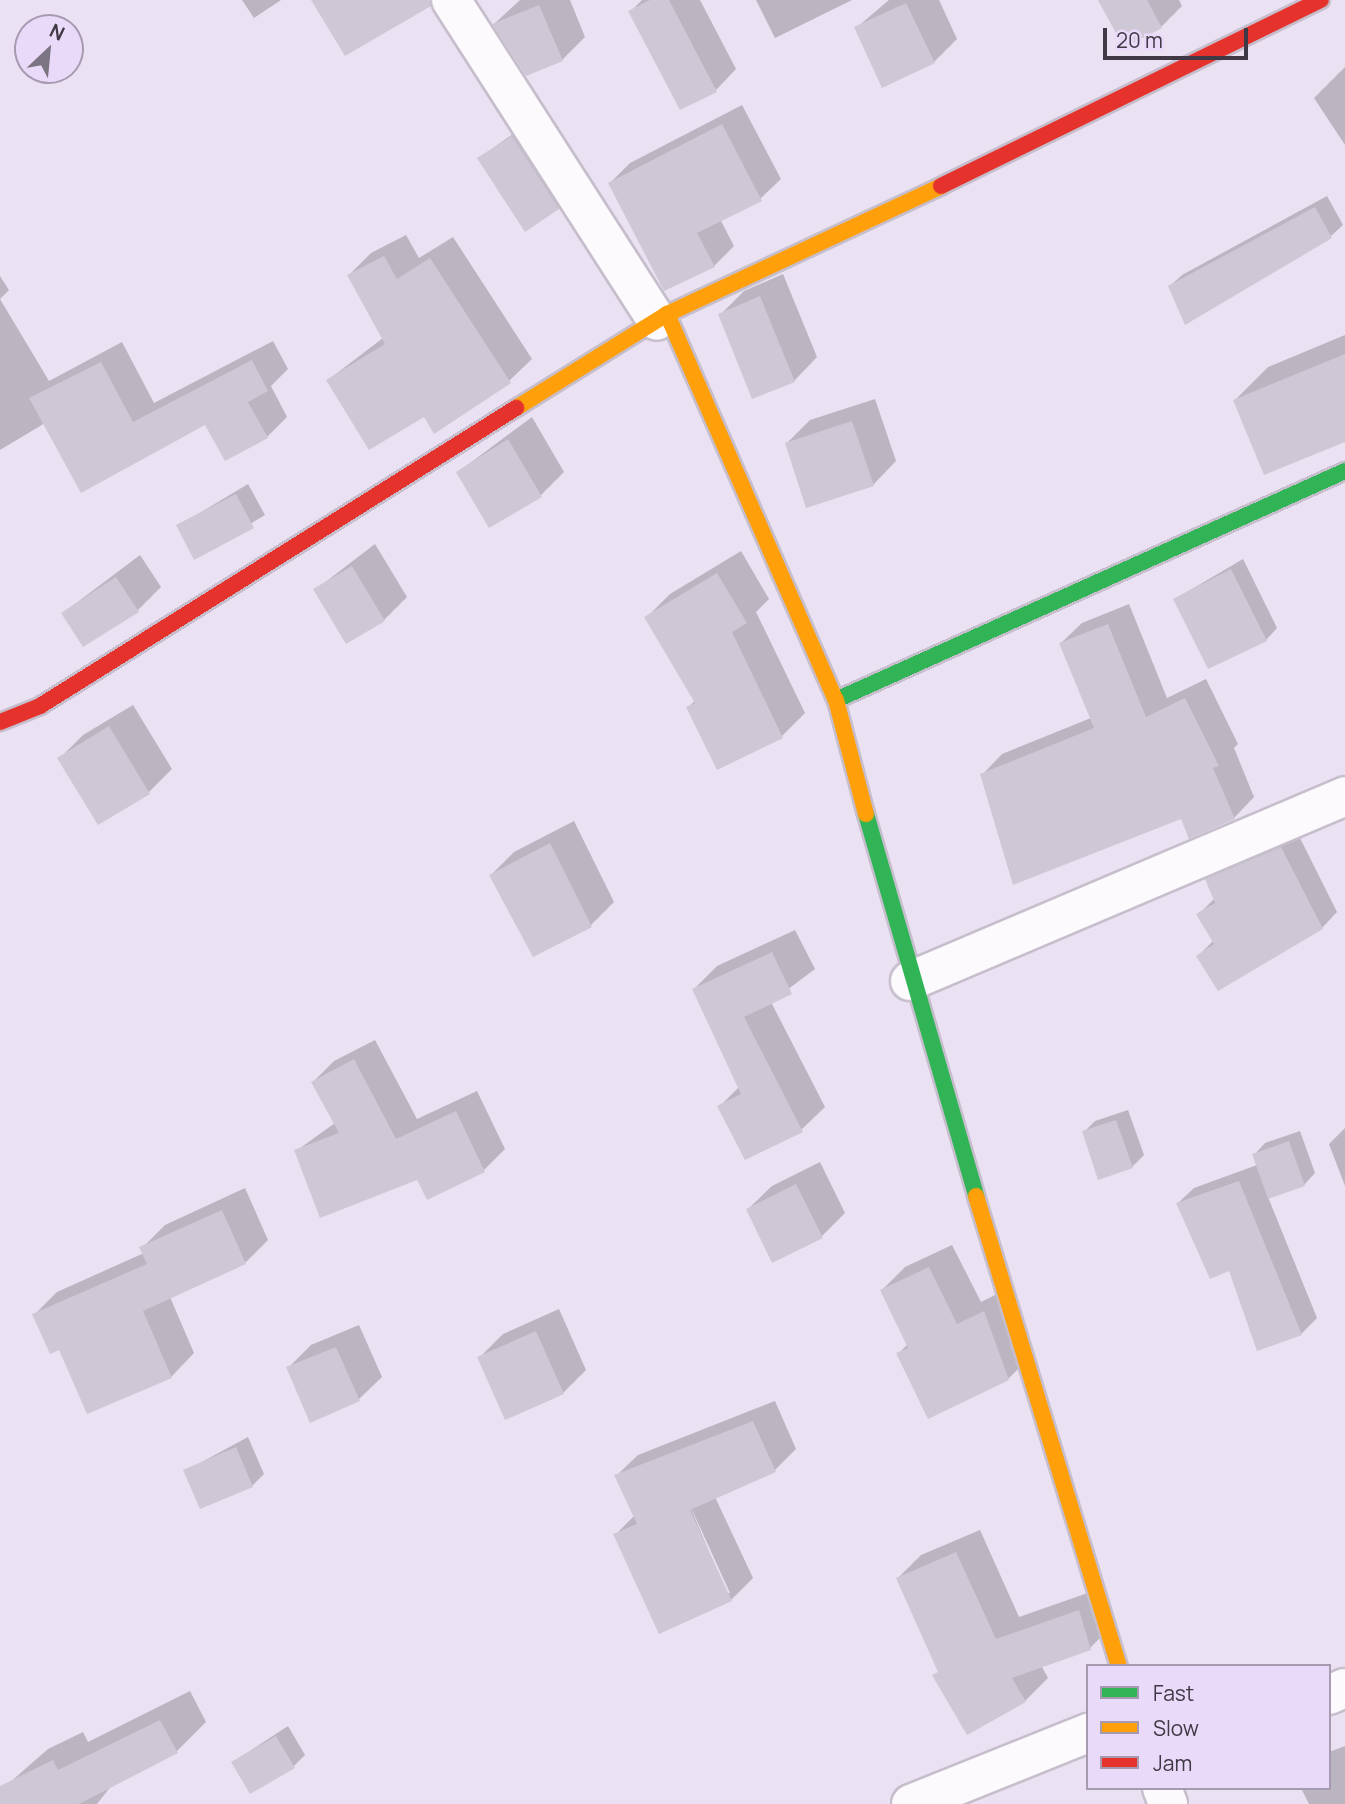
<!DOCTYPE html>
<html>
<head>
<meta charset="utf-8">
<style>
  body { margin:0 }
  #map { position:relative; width:1345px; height:1804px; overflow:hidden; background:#eae1f2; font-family:Manrope,sans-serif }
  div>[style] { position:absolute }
  .shadow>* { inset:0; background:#0003 }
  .building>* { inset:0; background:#cec7d5 }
  .roads { filter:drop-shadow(2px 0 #c6becc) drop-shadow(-2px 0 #c6becc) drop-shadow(0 2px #c6becc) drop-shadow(0 -2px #c6becc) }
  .street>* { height:38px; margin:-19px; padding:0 19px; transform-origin:19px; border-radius:19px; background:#fcfafd }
  .fast>* { height:16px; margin:-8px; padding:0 8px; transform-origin:8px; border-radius:8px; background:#30b455 }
  .slow>* { height:16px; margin:-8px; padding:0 8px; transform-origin:8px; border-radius:8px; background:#ff9f0a }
  .jam>* { height:16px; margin:-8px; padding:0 8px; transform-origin:8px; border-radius:8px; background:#e5322d }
  span { translate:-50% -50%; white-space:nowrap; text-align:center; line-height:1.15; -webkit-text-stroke:5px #eadaf9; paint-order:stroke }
  .legend { position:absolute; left:1086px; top:1664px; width:245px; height:126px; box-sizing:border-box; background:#eadaf9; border:2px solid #a69ab1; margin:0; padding:9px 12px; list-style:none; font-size:21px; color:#3f3945 }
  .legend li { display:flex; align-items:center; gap:14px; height:35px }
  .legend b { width:35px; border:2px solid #a69ab1 }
  .north { position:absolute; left:14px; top:14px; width:70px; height:70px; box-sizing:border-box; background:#eadaf9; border:2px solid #a69ab1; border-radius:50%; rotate:26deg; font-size:19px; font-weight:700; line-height:28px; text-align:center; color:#3f3945 }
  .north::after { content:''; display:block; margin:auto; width:24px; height:32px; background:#7b7482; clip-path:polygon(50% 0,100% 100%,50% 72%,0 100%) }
  .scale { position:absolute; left:1103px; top:28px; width:145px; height:32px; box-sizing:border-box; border:4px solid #3f3945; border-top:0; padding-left:9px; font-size:21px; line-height:24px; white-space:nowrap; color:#3f3945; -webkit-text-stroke:5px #eadaf9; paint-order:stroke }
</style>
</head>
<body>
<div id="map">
  <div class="shadow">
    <div style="clip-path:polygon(242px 0,281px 0,254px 18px)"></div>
    <div style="clip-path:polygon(520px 0,570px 0,585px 37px,562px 60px,494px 24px)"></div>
    <div style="clip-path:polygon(642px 0,700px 0,736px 69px,716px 90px,631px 11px)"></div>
    <div style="clip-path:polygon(756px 0,852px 0,775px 38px)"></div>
    <div style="clip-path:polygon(889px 0,939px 0,957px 39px,934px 62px,856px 28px)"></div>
    <div style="clip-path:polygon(1098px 0,1179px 0,1182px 6px,1161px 27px,1125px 46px)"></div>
    <div style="clip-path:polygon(1345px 67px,1345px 145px,1314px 98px)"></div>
    <div style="clip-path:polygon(742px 105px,781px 179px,760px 199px,720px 219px,734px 246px,714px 266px,610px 183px,630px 163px)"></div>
    <div style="clip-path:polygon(524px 126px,569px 196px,558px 208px,479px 158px)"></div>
    <div style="clip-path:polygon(1327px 196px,1343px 225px,1331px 236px,1186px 322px,1170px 286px,1182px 275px)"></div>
    <div style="clip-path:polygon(406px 235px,419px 258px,453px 237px,532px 359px,509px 381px,424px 414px,328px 380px,383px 338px,349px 275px,371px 253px)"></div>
    <div style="clip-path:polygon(783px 274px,817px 357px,794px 381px,720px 315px,744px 291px)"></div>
    <div style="clip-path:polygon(0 276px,9px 290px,0 299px,49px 381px,122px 342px,154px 403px,273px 341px,288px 369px,271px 386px,287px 417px,267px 437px,206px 423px,45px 423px,0 450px)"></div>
    <div style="clip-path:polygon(1345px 335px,1345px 440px,1235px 400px,1268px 367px)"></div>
    <div style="clip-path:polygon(875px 399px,896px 461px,873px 485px,787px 443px,810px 420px)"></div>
    <div style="clip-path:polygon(532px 417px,564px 472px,541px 495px,490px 526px,458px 472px)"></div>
    <div style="clip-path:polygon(248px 484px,265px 515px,195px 557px,178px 526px)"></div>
    <div style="clip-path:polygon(375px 544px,407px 597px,384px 620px,315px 590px)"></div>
    <div style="clip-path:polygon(741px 551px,769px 599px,756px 612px,805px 713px,782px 736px,688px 707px,696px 700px,647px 617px,670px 594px)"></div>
    <div style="clip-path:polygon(140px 555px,161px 587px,138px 610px,63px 613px)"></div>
    <div style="clip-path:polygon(1243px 559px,1277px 628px,1266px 640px,1175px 599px)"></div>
    <div style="clip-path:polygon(1129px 604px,1167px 698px,1206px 679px,1238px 744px,1234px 748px,1254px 797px,1234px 818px,1182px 817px,982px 775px,1002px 754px,1091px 718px,1061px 643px,1082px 623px)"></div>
    <div style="clip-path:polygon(133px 705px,172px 769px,149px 792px,60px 758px,83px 735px)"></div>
    <div style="clip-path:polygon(574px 821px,614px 902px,591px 925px,491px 875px,514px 852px)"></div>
    <div style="clip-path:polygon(1297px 832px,1337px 912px,1322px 928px,1198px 956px,1214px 940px,1199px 914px,1215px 898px,1207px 880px,1223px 864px)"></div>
    <div style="clip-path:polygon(795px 930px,815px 969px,771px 1002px,825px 1107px,801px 1130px,720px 1106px,740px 1086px,694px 989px,717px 966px)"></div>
    <div style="clip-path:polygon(375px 1040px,417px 1119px,477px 1091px,505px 1149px,484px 1170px,418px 1177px,296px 1151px,335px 1123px,313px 1082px,334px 1061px)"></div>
    <div style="clip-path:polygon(1128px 1110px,1144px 1155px,1132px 1167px,1084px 1132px,1095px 1121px)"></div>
    <div style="clip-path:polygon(1345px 1128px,1345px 1186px,1329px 1144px)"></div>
    <div style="clip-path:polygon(1300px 1131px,1315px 1173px,1304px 1185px,1268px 1197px,1317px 1318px,1301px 1334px,1230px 1269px,1178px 1203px,1194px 1188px,1257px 1165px,1254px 1155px,1265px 1143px)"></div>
    <div style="clip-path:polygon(820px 1162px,845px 1213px,822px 1236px,748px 1209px,772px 1186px)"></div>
    <div style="clip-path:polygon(245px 1188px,268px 1240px,245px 1263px,170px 1297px,194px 1353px,171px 1377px,60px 1347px,34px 1315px,57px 1292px,144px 1253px,142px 1248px,165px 1225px)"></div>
    <div style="clip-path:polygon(952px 1245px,981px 1302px,1007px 1289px,1031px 1356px,1008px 1379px,898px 1354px,908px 1344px,882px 1290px,905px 1267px)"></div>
    <div style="clip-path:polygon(559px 1309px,586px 1370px,563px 1393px,480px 1357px,503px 1334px)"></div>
    <div style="clip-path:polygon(359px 1325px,382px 1377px,358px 1400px,288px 1368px,311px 1345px)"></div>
    <div style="clip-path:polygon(evenodd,775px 1401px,796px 1449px,775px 1470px,715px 1497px,753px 1578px,731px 1600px,615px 1535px,635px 1515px,616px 1476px,638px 1455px,775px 1401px,688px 1501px,730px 1593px,726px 1593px,688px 1501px)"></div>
    <div style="clip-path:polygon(248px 1437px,264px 1474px,252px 1486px,185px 1471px)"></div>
    <div style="clip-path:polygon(980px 1530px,1019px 1617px,1102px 1588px,1113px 1625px,1090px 1648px,1041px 1665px,1048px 1678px,1025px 1701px,939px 1671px,898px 1578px,921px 1555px)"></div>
    <div style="clip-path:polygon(190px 1691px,206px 1722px,176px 1752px,112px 1785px,97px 1804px,0 1804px,0 1791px,48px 1749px,83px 1732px,88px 1742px)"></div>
    <div style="clip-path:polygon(288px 1726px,305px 1755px,294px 1766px,233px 1762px)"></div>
    <div style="clip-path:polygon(1345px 1746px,1345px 1804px,1309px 1804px,1301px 1788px,1329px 1788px,1329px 1752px)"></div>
  </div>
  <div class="building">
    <div style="clip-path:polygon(311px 0,429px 0,431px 6px,345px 56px)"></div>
    <div style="clip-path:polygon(650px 0,669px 0,717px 92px,680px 110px,628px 11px)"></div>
    <div style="clip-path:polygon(1098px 0,1147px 0,1162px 28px,1124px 48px)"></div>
    <div style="clip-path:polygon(906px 3px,935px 63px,882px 88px,854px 27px)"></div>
    <div style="clip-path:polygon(539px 5px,563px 61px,526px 76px,492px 24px)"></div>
    <div style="clip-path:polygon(722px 124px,762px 201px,697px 233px,715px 267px,664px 291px,608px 183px)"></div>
    <div style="clip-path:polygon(512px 136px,559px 209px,525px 232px,477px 158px)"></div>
    <div style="clip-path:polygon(1315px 207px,1332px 238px,1185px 325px,1168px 286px)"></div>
    <div style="clip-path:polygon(384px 256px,397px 279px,430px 258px,511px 383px,434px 434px,424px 417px,369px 450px,326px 380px,385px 344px,347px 275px)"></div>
    <div style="clip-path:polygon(760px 296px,795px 382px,752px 399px,718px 314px)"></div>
    <div style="clip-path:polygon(1345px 354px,1345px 442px,1264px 475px,1233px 400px)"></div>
    <div style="clip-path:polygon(252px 360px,268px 391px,248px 402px,268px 438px,225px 461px,205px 425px,81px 493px,29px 398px,101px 362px,133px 422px)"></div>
    <div style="clip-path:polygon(852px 421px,874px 486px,806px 508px,785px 443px)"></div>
    <div style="clip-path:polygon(508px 439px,542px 497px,489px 528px,456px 472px)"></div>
    <div style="clip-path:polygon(236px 494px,254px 528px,194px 560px,176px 525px)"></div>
    <div style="clip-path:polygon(352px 566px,385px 621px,346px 644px,313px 589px)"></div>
    <div style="clip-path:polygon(1231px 569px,1267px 641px,1208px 669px,1173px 599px)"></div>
    <div style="clip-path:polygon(717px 573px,747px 623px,732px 632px,783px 738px,717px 770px,686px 707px,695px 703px,644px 617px)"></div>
    <div style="clip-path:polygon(116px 577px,139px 612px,83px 647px,61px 613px)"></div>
    <div style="clip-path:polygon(1108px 624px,1146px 717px,1185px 698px,1219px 766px,1213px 768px,1235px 819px,1189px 839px,1181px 819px,1013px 885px,980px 774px,1094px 728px,1059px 643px)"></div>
    <div style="clip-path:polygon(109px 726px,150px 794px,98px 825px,57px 758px)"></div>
    <div style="clip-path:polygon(550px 843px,592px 927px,533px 957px,489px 875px)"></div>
    <div style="clip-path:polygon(1281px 847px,1323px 929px,1218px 991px,1196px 956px,1214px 944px,1196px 914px,1215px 903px,1205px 879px)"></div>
    <div style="clip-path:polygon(772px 952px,792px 994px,744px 1017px,803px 1132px,745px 1160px,717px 1106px,741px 1094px,692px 989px)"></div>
    <div style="clip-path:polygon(354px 1059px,396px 1139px,456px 1111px,485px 1172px,427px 1200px,417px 1180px,320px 1218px,294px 1150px,339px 1133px,311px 1082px)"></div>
    <div style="clip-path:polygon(1116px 1120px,1133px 1168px,1098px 1180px,1082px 1131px)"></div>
    <div style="clip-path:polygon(1289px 1141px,1305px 1186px,1268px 1199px,1252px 1154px)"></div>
    <div style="clip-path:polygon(1239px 1181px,1302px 1335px,1257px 1351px,1229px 1271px,1210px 1279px,1176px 1203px)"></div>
    <div style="clip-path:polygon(796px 1184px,823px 1238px,772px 1263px,746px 1209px)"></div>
    <div style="clip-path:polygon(222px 1210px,246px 1264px,143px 1311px,172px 1378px,87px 1414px,59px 1350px,50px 1354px,32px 1314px,147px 1264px,139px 1247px)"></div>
    <div style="clip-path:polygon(929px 1267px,957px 1324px,984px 1311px,1009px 1380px,928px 1419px,896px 1353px,908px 1348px,880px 1290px)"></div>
    <div style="clip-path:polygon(536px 1331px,564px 1394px,505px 1420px,477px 1357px)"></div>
    <div style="clip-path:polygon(336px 1347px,360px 1401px,310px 1423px,286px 1367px)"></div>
    <div style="clip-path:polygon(753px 1421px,776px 1472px,690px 1510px,732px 1601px,659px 1634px,613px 1534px,637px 1524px,614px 1475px)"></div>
    <div style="clip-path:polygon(236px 1447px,253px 1487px,200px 1509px,183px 1470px)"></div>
    <div style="clip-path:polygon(956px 1552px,996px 1639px,1079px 1610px,1091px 1650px,1012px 1678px,1026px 1702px,967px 1735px,932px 1675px,938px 1672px,896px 1578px)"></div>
    <div style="clip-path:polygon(160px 1720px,178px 1753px,79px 1804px,0 1804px,0 1786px,53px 1760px,58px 1770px)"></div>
    <div style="clip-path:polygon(276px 1736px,295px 1768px,250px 1794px,231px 1762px)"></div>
  </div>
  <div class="roads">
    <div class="street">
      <div style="left:451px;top:0;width:381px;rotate:57.3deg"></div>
      <div style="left:910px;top:981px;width:473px;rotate:-23deg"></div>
      <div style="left:1329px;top:1695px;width:17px;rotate:-24deg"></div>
      <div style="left:1162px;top:1788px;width:17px;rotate:69deg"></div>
      <div style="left:911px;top:1804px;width:191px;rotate:-21.9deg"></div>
    </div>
    <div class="fast">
      <div style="left:836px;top:700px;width:558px;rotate:-24.22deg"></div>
      <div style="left:866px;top:814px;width:398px;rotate:73.9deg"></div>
    </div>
    <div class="slow">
      <div style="left:667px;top:314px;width:421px;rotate:66.4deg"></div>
      <div style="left:836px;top:700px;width:118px;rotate:75.3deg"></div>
      <div style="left:516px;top:408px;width:178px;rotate:-31.9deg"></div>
      <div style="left:667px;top:314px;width:302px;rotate:-25deg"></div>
      <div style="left:976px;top:1196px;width:491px;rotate:73.1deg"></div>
    </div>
    <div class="jam">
      <div style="left:941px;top:186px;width:423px;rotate:-26.1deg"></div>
      <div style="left:0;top:722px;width:43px;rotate:-21.8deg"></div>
      <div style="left:40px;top:706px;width:562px;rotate:-32.05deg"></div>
    </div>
  </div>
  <ul class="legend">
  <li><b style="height:9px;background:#30b455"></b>Fast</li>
  <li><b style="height:9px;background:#ff9f0a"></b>Slow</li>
  <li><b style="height:9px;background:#e5322d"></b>Jam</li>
  </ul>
  <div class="north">N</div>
  <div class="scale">20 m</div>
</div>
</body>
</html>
